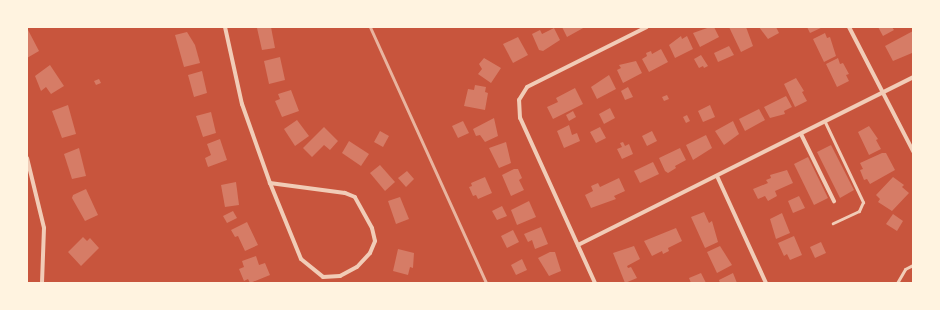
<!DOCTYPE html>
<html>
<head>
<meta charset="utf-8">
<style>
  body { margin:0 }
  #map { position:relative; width:940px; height:310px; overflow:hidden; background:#c8553d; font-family:Karla,sans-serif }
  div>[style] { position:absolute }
  .building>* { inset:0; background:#d67c66 }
  .service>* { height:3px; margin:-1.5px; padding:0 1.5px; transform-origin:1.5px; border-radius:1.5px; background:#f1ccb7 }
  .minor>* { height:4px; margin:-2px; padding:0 2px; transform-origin:2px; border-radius:2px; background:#f1ccb7 }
  .rail>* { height:3px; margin:-1.5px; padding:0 1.5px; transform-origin:1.5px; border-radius:1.5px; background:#e9b49f }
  span { translate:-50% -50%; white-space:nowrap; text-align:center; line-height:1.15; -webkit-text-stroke:4px #fff3e0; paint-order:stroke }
  .frame { position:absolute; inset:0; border:28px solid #fff3e0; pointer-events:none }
</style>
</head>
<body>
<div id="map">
  <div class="building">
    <div style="clip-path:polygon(271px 27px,275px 48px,262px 50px,257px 28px)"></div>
    <div style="clip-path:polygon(562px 27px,585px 27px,567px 37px)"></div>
    <div style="clip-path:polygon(710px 27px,714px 27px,719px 37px,700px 47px,693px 33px)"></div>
    <div style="clip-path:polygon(729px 27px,746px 27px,753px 46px,741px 52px)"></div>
    <div style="clip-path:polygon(759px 27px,776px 27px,779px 33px,768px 39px)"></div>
    <div style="clip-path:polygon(807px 27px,823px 27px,810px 33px)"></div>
    <div style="clip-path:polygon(878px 27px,892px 27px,894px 30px,883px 36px)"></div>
    <div style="clip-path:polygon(27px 28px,39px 51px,27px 58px)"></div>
    <div style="clip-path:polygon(554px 28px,560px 40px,543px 51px,539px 50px,532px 34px,540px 30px,542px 34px)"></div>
    <div style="clip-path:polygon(913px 31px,912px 53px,893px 61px,885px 46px)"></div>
    <div style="clip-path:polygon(187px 32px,195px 45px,200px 63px,184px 67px,175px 35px)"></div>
    <div style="clip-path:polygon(825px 33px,827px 38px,830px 37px,836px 56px,824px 62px,813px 39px)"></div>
    <div style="clip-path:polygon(681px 36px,682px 39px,687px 36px,693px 49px,675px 58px,669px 45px)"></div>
    <div style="clip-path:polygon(518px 37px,528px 55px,513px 63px,503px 44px)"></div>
    <div style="clip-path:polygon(729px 46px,734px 55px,718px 62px,714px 53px)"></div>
    <div style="clip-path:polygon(661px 49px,668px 62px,649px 72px,642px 59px,647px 56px,646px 53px,651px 51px,652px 54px)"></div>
    <div style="clip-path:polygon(701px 55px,708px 66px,704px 68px,703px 66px,699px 68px,694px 59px)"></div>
    <div style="clip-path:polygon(280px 57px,285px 80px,269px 84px,264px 61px)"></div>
    <div style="clip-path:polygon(484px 58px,501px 68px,491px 83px,478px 74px,482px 69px,479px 64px)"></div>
    <div style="clip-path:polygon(838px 58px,840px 64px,843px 63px,849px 74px,846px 75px,849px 81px,837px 87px,826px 64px)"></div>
    <div style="clip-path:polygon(636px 61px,642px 73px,623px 83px,617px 70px,621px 68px,619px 65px)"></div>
    <div style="clip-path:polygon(50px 65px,64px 86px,51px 94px,46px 87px,41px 91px,35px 76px)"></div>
    <div style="clip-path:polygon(202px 71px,207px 93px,194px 97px,188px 75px)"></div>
    <div style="clip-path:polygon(609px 75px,616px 89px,597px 99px,591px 87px)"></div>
    <div style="clip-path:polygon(796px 78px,804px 91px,802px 92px,807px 101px,795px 107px,784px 84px)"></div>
    <div style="clip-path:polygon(99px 79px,101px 83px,96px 85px,94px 81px)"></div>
    <div style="clip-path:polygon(475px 85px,486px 87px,485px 92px,488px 93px,485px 110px,464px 106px,468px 89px,474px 90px)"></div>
    <div style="clip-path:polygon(628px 87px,633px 97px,625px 100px,621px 91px)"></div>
    <div style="clip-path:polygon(575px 88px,583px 104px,553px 119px,547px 107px,558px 102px,556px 98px)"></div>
    <div style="clip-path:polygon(291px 90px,299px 111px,282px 117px,275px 101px,280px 99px,278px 94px)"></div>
    <div style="clip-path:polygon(667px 95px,669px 99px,664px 101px,662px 97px)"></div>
    <div style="clip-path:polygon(786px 96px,792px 107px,784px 111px,785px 114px,770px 118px,764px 107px)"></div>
    <div style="clip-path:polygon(68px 105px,76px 134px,62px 138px,52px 111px)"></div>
    <div style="clip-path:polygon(710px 105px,715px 117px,703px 122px,698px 111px)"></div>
    <div style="clip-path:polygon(610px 108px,615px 118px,604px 124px,599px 114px)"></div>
    <div style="clip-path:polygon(759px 109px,765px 120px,745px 131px,739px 119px)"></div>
    <div style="clip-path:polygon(573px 111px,576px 117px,569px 121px,566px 115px)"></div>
    <div style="clip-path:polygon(211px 112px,216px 133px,203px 137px,196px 116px)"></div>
    <div style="clip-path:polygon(687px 115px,690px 121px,686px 123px,683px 117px)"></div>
    <div style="clip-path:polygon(494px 118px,498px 136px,485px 142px,480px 135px,476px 136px,473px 129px)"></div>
    <div style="clip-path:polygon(297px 120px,309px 136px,295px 146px,284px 129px)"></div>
    <div style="clip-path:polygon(463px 121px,469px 133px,458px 138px,452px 126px)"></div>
    <div style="clip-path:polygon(733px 121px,739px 134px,724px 145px,715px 131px)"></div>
    <div style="clip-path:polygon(569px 125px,572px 135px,577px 133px,580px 141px,564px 148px,557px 131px)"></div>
    <div style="clip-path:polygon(869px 126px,878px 139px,876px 140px,881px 149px,869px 155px,858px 132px)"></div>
    <div style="clip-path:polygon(324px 127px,338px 141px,330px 150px,324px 145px,312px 157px,303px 148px)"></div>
    <div style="clip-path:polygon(600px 127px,606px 138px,596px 143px,590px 132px)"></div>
    <div style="clip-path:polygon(380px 131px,389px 136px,383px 147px,374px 142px)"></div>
    <div style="clip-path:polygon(652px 131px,657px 141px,647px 146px,642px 136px)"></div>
    <div style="clip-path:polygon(706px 135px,712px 148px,693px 160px,686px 145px)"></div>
    <div style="clip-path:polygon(220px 139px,227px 160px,208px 167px,205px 158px,211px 155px,207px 144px)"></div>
    <div style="clip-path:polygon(349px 141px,369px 154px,361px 166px,342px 153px)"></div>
    <div style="clip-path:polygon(506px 142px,511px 163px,499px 168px,489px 148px)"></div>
    <div style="clip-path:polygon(623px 142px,625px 146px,629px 144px,633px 154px,622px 159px,617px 149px,622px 147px,620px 143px)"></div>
    <div style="clip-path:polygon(831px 145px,854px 190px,840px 198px,817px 152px)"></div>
    <div style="clip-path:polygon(79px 148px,86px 176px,72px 179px,64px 154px)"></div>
    <div style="clip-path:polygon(680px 148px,686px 160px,675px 166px,676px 168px,668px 173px,665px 171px,659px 158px)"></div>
    <div style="clip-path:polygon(882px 153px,886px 153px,895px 170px,870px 184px,867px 179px,864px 180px,860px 170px,863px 169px,860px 163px)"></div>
    <div style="clip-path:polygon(808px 157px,828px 198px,814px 205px,794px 164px)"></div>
    <div style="clip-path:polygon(653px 162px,659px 174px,640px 183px,634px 171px)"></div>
    <div style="clip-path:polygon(380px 165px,395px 182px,385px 191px,370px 173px)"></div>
    <div style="clip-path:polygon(514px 169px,518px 169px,522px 178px,519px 180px,524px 190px,511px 196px,502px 175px)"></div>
    <div style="clip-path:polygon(787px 170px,793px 183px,775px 191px,777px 196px,768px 201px,765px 196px,758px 199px,753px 189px,768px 183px,766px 180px,771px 178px,770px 175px)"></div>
    <div style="clip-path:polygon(407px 171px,414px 179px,406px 187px,398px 178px)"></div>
    <div style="clip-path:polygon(485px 177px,492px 193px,478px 199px,476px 195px,473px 196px,469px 187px,472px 186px,471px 183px)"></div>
    <div style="clip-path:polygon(893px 177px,904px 185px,902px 187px,909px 193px,892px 211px,878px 202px,880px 199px,876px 195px)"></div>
    <div style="clip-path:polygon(619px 178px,625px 191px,614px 196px,616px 199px,591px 208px,585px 195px,593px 191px,591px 186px,598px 183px,600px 187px)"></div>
    <div style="clip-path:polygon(236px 182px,239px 205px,225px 207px,221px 185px)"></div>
    <div style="clip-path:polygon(86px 189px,98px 215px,85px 221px,72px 198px,73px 195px)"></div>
    <div style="clip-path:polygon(799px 196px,805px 208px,793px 213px,788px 201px)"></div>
    <div style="clip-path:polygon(400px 197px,409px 219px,396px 224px,388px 201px)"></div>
    <div style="clip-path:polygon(529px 201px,536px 217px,517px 225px,511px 210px)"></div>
    <div style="clip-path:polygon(502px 206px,507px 216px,497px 220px,492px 211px)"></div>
    <div style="clip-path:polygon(233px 211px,237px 218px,227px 223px,223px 216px)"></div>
    <div style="clip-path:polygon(704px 212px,709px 223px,712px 221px,718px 242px,705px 248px,691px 217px)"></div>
    <div style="clip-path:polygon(782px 213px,790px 233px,776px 239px,770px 219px)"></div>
    <div style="clip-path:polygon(893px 214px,903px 221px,897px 231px,886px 224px)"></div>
    <div style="clip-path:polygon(247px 222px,258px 245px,245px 251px,238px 236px,235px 237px,231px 230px)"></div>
    <div style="clip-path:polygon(541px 227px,548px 244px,535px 249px,532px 240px,528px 242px,524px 234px)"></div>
    <div style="clip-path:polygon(676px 228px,682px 241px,668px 248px,669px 251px,663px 254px,662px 251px,652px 256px,644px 241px)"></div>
    <div style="clip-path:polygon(513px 230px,519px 242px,507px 248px,501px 236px)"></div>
    <div style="clip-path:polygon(794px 236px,802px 255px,790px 260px,787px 254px,784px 256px,778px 243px)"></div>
    <div style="clip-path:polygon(83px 237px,87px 241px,90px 238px,99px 248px,81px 266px,68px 252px)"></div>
    <div style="clip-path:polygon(821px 242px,826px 253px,815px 258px,810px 247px)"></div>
    <div style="clip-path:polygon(634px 246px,640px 259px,627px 266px,628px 268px,631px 267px,637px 278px,625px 283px,613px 253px)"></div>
    <div style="clip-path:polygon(720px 246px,732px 265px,717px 273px,707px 252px)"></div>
    <div style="clip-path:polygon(398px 249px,414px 253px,413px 268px,410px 267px,408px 275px,393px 271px)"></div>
    <div style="clip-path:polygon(550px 252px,555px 252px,561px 271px,549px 276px,538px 258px)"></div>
    <div style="clip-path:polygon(256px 256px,259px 265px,265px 263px,270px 275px,250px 283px,248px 279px,244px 281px,239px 269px,244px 267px,242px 261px)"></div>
    <div style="clip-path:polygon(522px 259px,527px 270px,516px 275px,511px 265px)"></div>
    <div style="clip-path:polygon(701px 273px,706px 283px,691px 283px,689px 278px)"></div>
    <div style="clip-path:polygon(733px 273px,737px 283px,720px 283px,719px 280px)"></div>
  </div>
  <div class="service">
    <div style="left:825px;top:122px;width:89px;rotate:64.6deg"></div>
    <div style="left:863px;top:202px;width:10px;rotate:114deg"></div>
    <div style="left:859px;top:211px;width:29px;rotate:155deg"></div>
    <div style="left:897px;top:283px;width:16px;rotate:-60deg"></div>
    <div style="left:905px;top:269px;width:9px;rotate:-27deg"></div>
  </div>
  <div class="minor">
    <div style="left:225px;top:27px;width:79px;rotate:77.6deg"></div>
    <div style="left:242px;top:104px;width:84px;rotate:70.5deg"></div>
    <div style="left:270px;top:183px;width:82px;rotate:67.8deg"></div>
    <div style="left:301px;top:259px;width:28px;rotate:39deg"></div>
    <div style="left:323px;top:277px;width:17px;rotate:-3deg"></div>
    <div style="left:340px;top:276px;width:19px;rotate:-28deg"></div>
    <div style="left:357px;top:267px;width:19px;rotate:-47deg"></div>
    <div style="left:370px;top:253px;width:13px;rotate:-67deg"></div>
    <div style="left:375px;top:241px;width:13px;rotate:-103deg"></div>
    <div style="left:372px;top:228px;width:35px;rotate:-119deg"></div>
    <div style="left:355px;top:197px;width:11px;rotate:-158deg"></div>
    <div style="left:345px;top:193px;width:76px;rotate:-172.4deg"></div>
    <div style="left:849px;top:27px;width:140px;rotate:62.7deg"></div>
    <div style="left:801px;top:134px;width:75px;rotate:63.8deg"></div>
    <div style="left:27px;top:158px;width:72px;rotate:76.3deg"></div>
    <div style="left:44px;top:228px;width:55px;rotate:92.1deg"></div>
    <div style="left:717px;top:176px;width:118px;rotate:65.4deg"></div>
    <div style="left:578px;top:245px;width:375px;rotate:-26.6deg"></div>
    <div style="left:595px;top:283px;width:181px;rotate:-114.4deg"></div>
    <div style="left:520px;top:118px;width:18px;rotate:-93deg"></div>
    <div style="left:519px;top:100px;width:15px;rotate:-58deg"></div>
    <div style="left:527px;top:87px;width:134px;rotate:-26.6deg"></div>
  </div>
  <div class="rail">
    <div style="left:370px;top:27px;width:281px;rotate:65.6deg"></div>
  </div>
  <div class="frame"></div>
</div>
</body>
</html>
